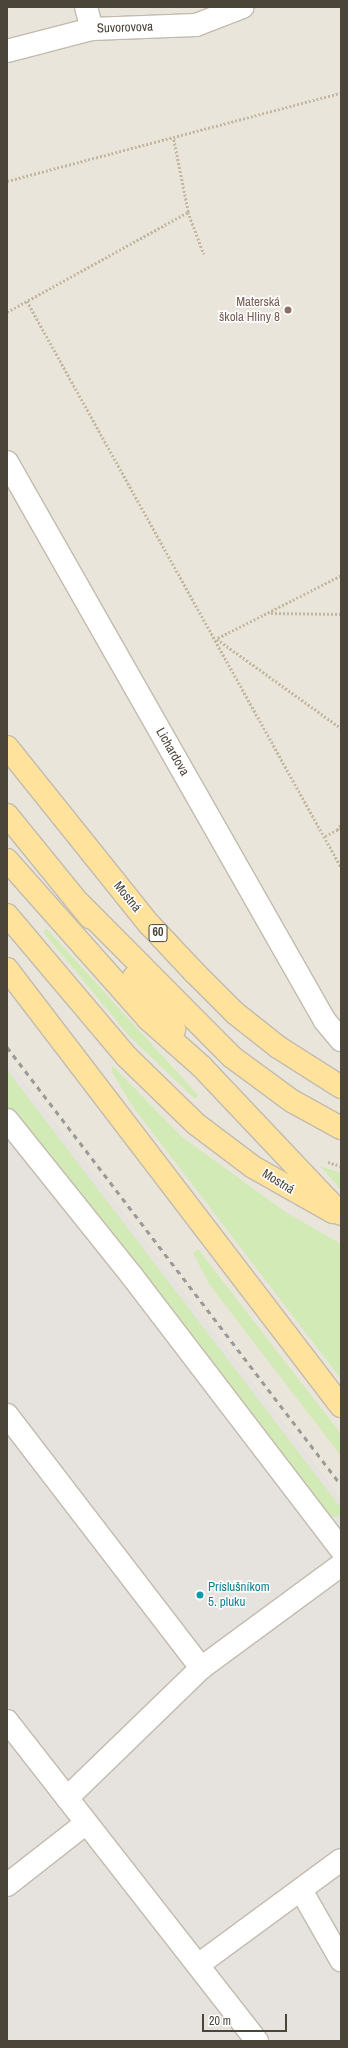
<!DOCTYPE html>
<html>
<head>
<meta charset="utf-8">
<style>
  body { margin:0 }
  #map { position:relative; width:348px; height:2048px; overflow:hidden; background:#f6f3ec; font-family:"Archivo Narrow",sans-serif }
  div>[style] { position:absolute }
  .residential>* { inset:0; background:#eae5da }
  .industrial>* { inset:0; background:#e6e2dd }
  .green>* { inset:0; background:#d2eab5 }
  .path>* { height:2.5px; margin-top:-1.25px; transform-origin:0; background:repeating-linear-gradient(90deg,#c4b79f 0 2px,transparent 0 4px) }
  .roads { filter:drop-shadow(1px 0 #c2bbae) drop-shadow(-1px 0 #c2bbae) drop-shadow(0 1px #c2bbae) drop-shadow(0 -1px #c2bbae) }
  .minor>* { height:22px; margin:-11px; padding:0 11px; transform-origin:11px; border-radius:11px; background:#fff }
  .major>* { height:22px; margin:-11px; padding:0 11px; transform-origin:11px; border-radius:11px; background:#ffe39c }
  .rail>* { height:3px; margin-top:-1.5px; transform-origin:0; background:repeating-linear-gradient(90deg,#9a9a9a 0 5px,transparent 0 10px) }
  .dots>* { width:11px; height:11px; translate:-50% -50%; box-sizing:border-box; border:2px solid #fff; border-radius:50% }
  span { translate:-50% -50%; white-space:nowrap; text-align:center; line-height:1.15; -webkit-text-stroke:3px #fff; paint-order:stroke }
  .shield-label span { padding:1px 3px; background:#fff; border:1px solid; border-radius:3px; -webkit-text-stroke-width:0 }
  .shield-label { font-size:12px; color:#4b4439; font-weight:700 }
  .street-label { font-size:13px; color:#4b4439 }
  .education-label { font-size:13px; color:#785e54 }
  .right { translate:-100% -50%; text-align:right }
  .culture-label { font-size:13px; color:#0d838f }
  .left { translate:0 -50%; text-align:left }
  .frame { position:absolute; inset:0; border:8px solid #4b4439; pointer-events:none }
  .scale { position:absolute; left:202px; top:2014px; width:85px; height:18px; box-sizing:border-box; border:2px solid #4b4439; border-top:0; padding-left:5px; font-size:12px; line-height:14px; white-space:nowrap; color:#4b4439; -webkit-text-stroke:3px #fff; paint-order:stroke }
</style>
</head>
<body>
<div id="map">
  <div class="residential">
    <div style="clip-path:polygon(7px 7px,341px 7px,341px 1497px,7px 1058px)"></div>
  </div>
  <div class="industrial">
    <div style="clip-path:polygon(7px 1058px,341px 1497px,341px 2041px,7px 2041px)"></div>
  </div>
  <div class="green">
    <div style="clip-path:polygon(46px 928px,198px 1095px,195px 1099px,129px 1036px,44px 933px)"></div>
    <div style="clip-path:polygon(112px 1065px,182px 1137px,287px 1213px,341px 1244px,341px 1379px,133px 1107px,112px 1072px)"></div>
    <div style="clip-path:polygon(7px 1070px,341px 1508px,341px 1516px,332px 1517px,306px 1492px,7px 1112px)"></div>
    <div style="clip-path:polygon(320px 1166px,341px 1173px,341px 1190px)"></div>
    <div style="clip-path:polygon(198px 1249px,341px 1434px,341px 1456px,209px 1284px,193px 1253px)"></div>
  </div>
  <div class="path">
    <div style="left:7px;top:181px;width:345px;rotate:-14.8deg"></div>
    <div style="left:188px;top:212px;width:45px;rotate:69.1deg"></div>
    <div style="left:27px;top:301px;width:647px;rotate:60.98deg"></div>
    <div style="left:7px;top:312px;width:207px;rotate:-28.9deg"></div>
    <div style="left:188px;top:212px;width:76px;rotate:-101.3deg"></div>
    <div style="left:341px;top:576px;width:139px;rotate:153.1deg"></div>
    <div style="left:217px;top:639px;width:153px;rotate:35.7deg"></div>
    <div style="left:271px;top:613px;width:70px;rotate:0.8deg"></div>
    <div style="left:337px;top:830px;width:8px;rotate:-60deg"></div>
    <div style="left:325px;top:836px;width:18px;rotate:-27deg"></div>
    <div style="left:328px;top:1162px;width:14px;rotate:17deg"></div>
  </div>
  <div class="roads">
    <div class="minor">
      <div style="left:86px;top:7px;width:23px;rotate:75deg"></div>
      <div style="left:7px;top:51px;width:88px;rotate:-14.5deg"></div>
      <div style="left:92px;top:29px;width:104px;rotate:-2.2deg"></div>
      <div style="left:196px;top:25px;width:50px;rotate:-21deg"></div>
      <div style="left:7px;top:462px;width:643px;rotate:60.37deg"></div>
      <div style="left:325px;top:1021px;width:25px;rotate:50deg"></div>
      <div style="left:7px;top:1120px;width:200px;rotate:51.3deg"></div>
      <div style="left:132px;top:1276px;width:344px;rotate:52.6deg"></div>
      <div style="left:7px;top:1415px;width:319px;rotate:52.5deg"></div>
      <div style="left:7px;top:1721px;width:406px;rotate:52deg"></div>
      <div style="left:67px;top:1798px;width:187px;rotate:-44.1deg"></div>
      <div style="left:201px;top:1668px;width:174px;rotate:-36.3deg"></div>
      <div style="left:7px;top:1885px;width:100px;rotate:-38.1deg"></div>
      <div style="left:301px;top:1890px;width:81px;rotate:60.3deg"></div>
      <div style="left:198px;top:1965px;width:177px;rotate:-36.3deg"></div>
    </div>
    <div class="major">
      <div style="left:7px;top:747px;width:227px;rotate:51.3deg"></div>
      <div style="left:149px;top:924px;width:66px;rotate:46.8deg"></div>
      <div style="left:194px;top:972px;width:58px;rotate:45deg"></div>
      <div style="left:235px;top:1013px;width:55px;rotate:38.3deg"></div>
      <div style="left:278px;top:1047px;width:75px;rotate:32.4deg"></div>
      <div style="left:7px;top:815px;width:132px;rotate:50.9deg"></div>
      <div style="left:7px;top:860px;width:213px;rotate:48.4deg"></div>
      <div style="left:148px;top:1019px;width:72px;rotate:41.6deg"></div>
      <div style="left:202px;top:1067px;width:202px;rotate:46.6deg"></div>
      <div style="left:81px;top:905px;width:214px;rotate:45.2deg"></div>
      <div style="left:232px;top:1057px;width:74px;rotate:36.3deg"></div>
      <div style="left:292px;top:1101px;width:56px;rotate:28.9deg"></div>
      <div style="left:7px;top:915px;width:186px;rotate:49.8deg"></div>
      <div style="left:127px;top:1057px;width:96px;rotate:44.2deg"></div>
      <div style="left:196px;top:1124px;width:71px;rotate:37deg"></div>
      <div style="left:253px;top:1167px;width:92px;rotate:29.4deg"></div>
      <div style="left:7px;top:969px;width:550px;rotate:52.61deg"></div>
      <div style="left:134px;top:977px;width:66px;rotate:52.4deg"></div>
    </div>
  </div>
  <div class="rail">
    <div style="left:7px;top:1047px;width:551px;rotate:52.67deg"></div>
  </div>
  <div class="dots">
    <div style="left:288px;top:310px;background:#8d6e63"></div>
    <div style="left:200px;top:1595px;background:#0f9aa8"></div>
  </div>
  <div class="shield-label">
    <span style="left:158px;top:933px">60</span>
  </div>
  <div class="street-label">
    <span style="left:125px;top:28px;rotate:-2deg">Suvorovova</span>
    <span style="left:172px;top:752px;rotate:60deg">Lichardova</span>
    <span style="left:127px;top:897px;rotate:51deg">Mostná</span>
    <span style="left:278px;top:1182px;rotate:32deg">Mostná</span>
  </div>
  <div class="education-label">
    <span class="right" style="left:280px;top:310px">Materská<br>škola Hliny 8</span>
  </div>
  <div class="culture-label">
    <span class="left" style="left:208px;top:1595px">Príslušníkom<br>5. pluku</span>
  </div>
  <div class="frame"></div>
  <div class="scale">20 m</div>
</div>
</body>
</html>
